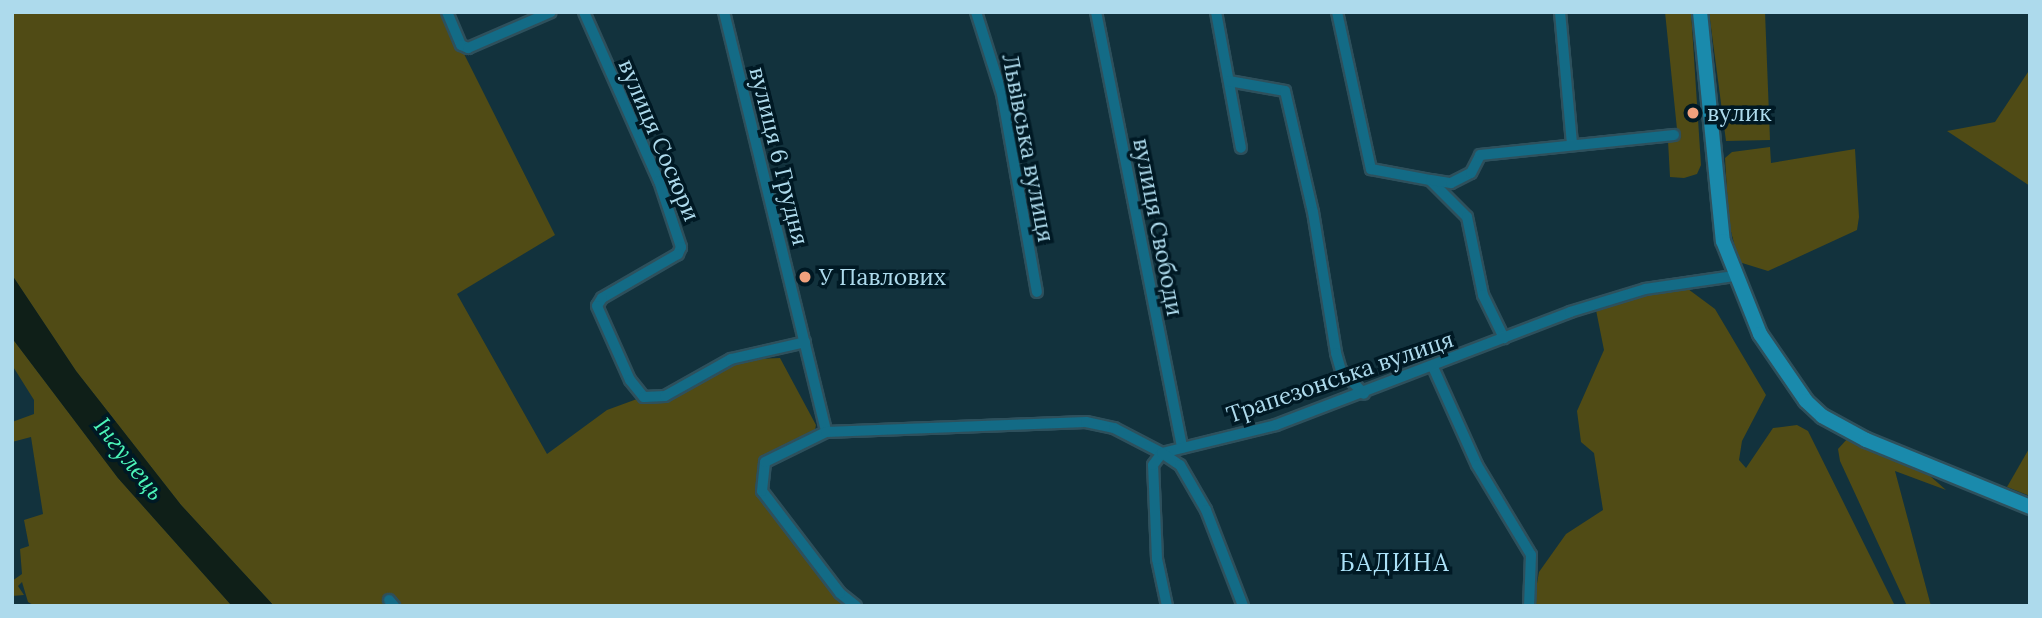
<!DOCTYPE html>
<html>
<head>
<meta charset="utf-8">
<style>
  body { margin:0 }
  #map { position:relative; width:2042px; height:618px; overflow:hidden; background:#12323d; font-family:Lora,serif }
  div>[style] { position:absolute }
  .green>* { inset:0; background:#504b15 }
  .water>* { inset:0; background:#0f1f18 }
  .roads { filter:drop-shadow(2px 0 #2e505c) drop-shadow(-2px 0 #2e505c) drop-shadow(0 2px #2e505c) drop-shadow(0 -2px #2e505c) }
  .street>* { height:10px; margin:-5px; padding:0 5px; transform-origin:5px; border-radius:5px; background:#136b86 }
  .secondary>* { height:14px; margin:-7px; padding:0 7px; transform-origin:7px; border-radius:7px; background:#1a8aac }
  .dots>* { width:19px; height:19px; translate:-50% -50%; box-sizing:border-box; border:4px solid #001924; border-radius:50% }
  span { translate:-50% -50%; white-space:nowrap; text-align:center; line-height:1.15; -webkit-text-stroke:7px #001924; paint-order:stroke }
  .poi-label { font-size:23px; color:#addaec }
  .left { translate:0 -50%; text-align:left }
  .street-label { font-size:23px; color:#addaec }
  .water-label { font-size:24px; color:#4cf6b9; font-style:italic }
  .neighbourhood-label { font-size:24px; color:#ace2f8; letter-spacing:2px }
  .frame { position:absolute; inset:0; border:14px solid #addaec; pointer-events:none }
</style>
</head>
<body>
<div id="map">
  <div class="green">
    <div style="clip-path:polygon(12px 12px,443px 12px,555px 235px,457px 294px,547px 454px,607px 410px,637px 399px,667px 401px,737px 360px,780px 358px,816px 425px,814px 435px,764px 459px,757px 471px,760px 490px,849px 606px,274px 606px,181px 505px,76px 371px,12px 275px)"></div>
    <div style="clip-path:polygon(1665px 12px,1691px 12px,1701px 165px,1697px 174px,1684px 178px,1670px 177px,1668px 141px,1678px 139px)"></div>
    <div style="clip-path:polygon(1709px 12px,1765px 12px,1770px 140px,1726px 141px)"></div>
    <div style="clip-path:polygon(2030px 69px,2030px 186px,1947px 131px,1995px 122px)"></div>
    <div style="clip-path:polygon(1770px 147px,1771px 163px,1855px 149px,1859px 217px,1857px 230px,1768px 271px,1739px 262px,1729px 224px,1725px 158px,1732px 152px)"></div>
    <div style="clip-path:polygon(1688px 289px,1715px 309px,1766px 395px,1742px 441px,1739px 460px,1746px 468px,1773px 428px,1797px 425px,1808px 431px,1895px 606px,1533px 606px,1539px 572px,1566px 534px,1603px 510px,1594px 453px,1581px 442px,1577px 411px,1604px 350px,1596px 310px,1648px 294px)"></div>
    <div style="clip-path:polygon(12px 338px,118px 478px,232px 606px,35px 606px,28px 602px,22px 582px,18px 586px,24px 595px,12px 596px,12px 581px,22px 574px,20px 549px,29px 546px,24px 520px,43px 514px,31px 437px,12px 442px,12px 422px,34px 414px,34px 400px,12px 365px)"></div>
    <div style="clip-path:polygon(1848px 438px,1921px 468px,1946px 490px,1895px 471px,1931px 606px,1907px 606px,1840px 461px,1838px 449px)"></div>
    <div style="clip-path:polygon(2030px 447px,2030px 496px,2007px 487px)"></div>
  </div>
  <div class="water">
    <div style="clip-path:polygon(12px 275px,76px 371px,181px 505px,274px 606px,232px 606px,118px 478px,12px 338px)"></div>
  </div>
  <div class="roads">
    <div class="street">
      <div style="left:447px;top:12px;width:36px;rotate:67deg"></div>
      <div style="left:461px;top:45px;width:8px;rotate:23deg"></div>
      <div style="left:468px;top:48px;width:90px;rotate:-23.4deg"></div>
      <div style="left:584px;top:12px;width:185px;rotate:66.1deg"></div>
      <div style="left:659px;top:181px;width:70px;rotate:71.6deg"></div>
      <div style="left:681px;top:247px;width:8px;rotate:113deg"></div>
      <div style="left:678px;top:254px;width:88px;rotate:149.9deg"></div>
      <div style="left:602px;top:298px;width:9px;rotate:122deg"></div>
      <div style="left:597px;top:306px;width:81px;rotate:66deg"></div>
      <div style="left:630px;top:380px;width:22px;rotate:51deg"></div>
      <div style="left:644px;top:397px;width:21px;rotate:-3deg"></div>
      <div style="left:665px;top:396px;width:76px;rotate:-29.3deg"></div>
      <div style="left:731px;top:359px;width:76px;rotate:-12.9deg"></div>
      <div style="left:724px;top:12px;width:432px;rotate:76.3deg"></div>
      <div style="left:976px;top:12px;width:86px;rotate:72.4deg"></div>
      <div style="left:1002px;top:94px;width:201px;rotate:80deg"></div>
      <div style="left:1096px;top:12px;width:444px;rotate:78.8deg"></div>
      <div style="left:1216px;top:12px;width:138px;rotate:79.6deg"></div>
      <div style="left:1337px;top:12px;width:161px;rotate:77.8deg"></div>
      <div style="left:1371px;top:169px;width:60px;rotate:10.6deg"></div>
      <div style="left:1430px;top:180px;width:52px;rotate:45deg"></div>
      <div style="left:1467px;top:217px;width:80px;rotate:78.4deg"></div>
      <div style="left:1483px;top:295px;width:48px;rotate:64deg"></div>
      <div style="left:1560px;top:12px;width:133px;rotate:84.8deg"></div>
      <div style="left:1229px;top:81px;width:57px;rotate:10.1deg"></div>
      <div style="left:1285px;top:91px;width:124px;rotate:77deg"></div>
      <div style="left:1313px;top:212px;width:143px;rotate:80.7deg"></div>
      <div style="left:1336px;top:353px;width:18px;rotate:74deg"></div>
      <div style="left:1341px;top:370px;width:33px;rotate:46deg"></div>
      <div style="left:1431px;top:180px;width:20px;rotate:9deg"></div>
      <div style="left:1451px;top:183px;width:22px;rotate:-27deg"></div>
      <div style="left:1471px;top:173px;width:20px;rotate:-63deg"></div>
      <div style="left:1480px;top:155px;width:195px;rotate:-5.9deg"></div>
      <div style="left:1433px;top:367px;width:107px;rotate:65.8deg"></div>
      <div style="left:1477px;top:465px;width:105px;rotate:59deg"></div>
      <div style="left:1531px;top:555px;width:51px;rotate:92.2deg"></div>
      <div style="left:389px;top:600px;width:8px;rotate:50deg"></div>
      <div style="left:856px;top:606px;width:21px;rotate:-141deg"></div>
      <div style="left:840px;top:593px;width:128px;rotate:-127.4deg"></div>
      <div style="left:762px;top:491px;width:29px;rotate:-84deg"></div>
      <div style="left:765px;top:462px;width:68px;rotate:-26.2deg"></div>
      <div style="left:826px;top:432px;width:260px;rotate:-2.2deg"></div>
      <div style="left:1086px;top:422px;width:29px;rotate:12deg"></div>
      <div style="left:1114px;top:428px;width:54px;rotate:27.5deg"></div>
      <div style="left:1162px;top:453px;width:117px;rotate:-13.8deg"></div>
      <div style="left:1276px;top:425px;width:315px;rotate:-21deg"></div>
      <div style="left:1570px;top:312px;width:78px;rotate:-17deg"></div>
      <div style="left:1645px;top:289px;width:90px;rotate:-8.3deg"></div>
      <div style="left:1167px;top:606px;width:48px;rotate:-102deg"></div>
      <div style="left:1157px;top:559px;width:94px;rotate:-92.4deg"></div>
      <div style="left:1153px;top:465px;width:15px;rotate:-53deg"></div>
      <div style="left:1162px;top:453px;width:22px;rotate:34deg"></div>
      <div style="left:1180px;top:465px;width:52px;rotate:60deg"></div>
      <div style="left:1206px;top:510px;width:103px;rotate:68.9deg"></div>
    </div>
    <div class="secondary">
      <div style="left:1700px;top:12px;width:230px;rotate:84.3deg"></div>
      <div style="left:1723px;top:241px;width:100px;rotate:68.3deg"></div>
      <div style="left:1760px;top:334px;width:81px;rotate:55.5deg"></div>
      <div style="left:1806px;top:401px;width:22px;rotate:43deg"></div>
      <div style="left:1822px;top:416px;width:50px;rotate:28.6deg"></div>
      <div style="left:1866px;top:440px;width:177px;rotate:22.2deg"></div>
    </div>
  </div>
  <div class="dots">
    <div style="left:1693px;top:113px;background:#f1a17d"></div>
    <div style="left:805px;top:277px;background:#f1a17d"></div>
  </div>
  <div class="poi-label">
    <span class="left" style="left:1707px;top:113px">вулик</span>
    <span class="left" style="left:819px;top:277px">У Павлових</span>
  </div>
  <div class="street-label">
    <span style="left:659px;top:140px;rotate:67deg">вулиця Сосюри</span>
    <span style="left:1028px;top:148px;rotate:79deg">Львівська вулиця</span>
    <span style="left:779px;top:156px;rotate:76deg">вулиця 6 Грудня</span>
    <span style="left:1158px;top:227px;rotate:79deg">вулиця Свободи</span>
    <span style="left:1340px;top:377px;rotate:-19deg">Трапезонська вулиця</span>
  </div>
  <div class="water-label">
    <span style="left:129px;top:459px;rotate:52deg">Інгулець</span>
  </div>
  <div class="neighbourhood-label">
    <span style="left:1395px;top:563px">БАДИНА</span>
  </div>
  <div class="frame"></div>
</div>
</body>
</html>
